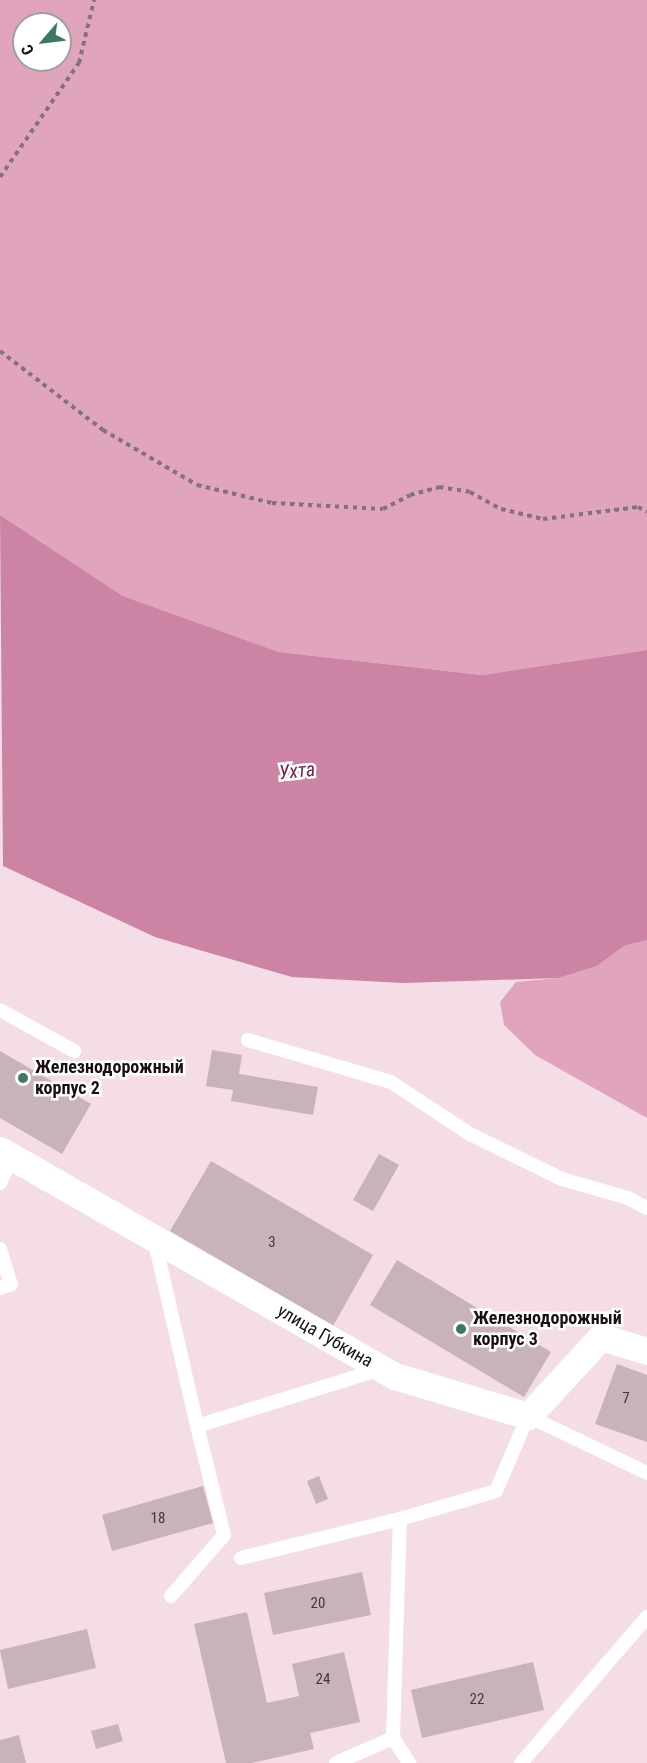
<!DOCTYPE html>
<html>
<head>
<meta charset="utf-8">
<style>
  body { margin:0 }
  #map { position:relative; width:647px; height:1763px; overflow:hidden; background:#f4dde6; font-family:"Roboto Condensed",sans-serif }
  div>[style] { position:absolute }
  .green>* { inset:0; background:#e0a4bd }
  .water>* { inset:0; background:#cd84a4 }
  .building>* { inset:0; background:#c8b2bb }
  .path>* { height:4px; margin-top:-2px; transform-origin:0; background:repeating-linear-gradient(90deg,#827379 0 4.5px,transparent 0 9px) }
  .lane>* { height:14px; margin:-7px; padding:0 7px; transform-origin:7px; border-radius:7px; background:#fff }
  .street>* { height:27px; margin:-13.5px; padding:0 13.5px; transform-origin:13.5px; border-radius:13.5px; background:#fff }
  .dots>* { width:16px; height:16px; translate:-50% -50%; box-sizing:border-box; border:3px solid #fff; border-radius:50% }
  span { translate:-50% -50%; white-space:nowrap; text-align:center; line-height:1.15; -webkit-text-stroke:5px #fff; paint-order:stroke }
  .number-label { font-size:15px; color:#43383d }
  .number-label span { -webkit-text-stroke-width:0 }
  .poi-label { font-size:18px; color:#171013; font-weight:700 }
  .left { translate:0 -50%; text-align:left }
  .street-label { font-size:18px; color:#171013 }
  .water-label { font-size:20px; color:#741f4c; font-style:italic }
  .north { position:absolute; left:12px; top:12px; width:60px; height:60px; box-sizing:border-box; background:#fff; border:2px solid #a29fa1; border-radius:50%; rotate:242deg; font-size:16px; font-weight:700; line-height:24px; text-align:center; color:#171013 }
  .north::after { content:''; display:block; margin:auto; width:21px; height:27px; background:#3a7966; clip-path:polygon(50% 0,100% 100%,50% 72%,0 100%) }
</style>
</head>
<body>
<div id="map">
  <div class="green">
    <div style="clip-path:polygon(evenodd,0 0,647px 0,647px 650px,482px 675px,279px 652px,123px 596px,0 515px,0 0,24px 24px,60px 24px,60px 60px,24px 60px,24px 24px)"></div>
    <div style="clip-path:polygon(647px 940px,647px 1118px,535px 1055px,504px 1025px,500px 1002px,516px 982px,559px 978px,597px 966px,624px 946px)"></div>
  </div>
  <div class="water">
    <div style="clip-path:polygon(0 515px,123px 596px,279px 652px,482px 675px,647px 650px,647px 940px,624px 946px,597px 966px,559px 978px,403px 983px,292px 977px,155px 937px,3px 866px)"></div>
  </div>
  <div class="building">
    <div style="clip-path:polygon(212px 1050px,242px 1055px,239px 1074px,318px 1087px,313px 1115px,231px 1101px,233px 1090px,206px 1086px)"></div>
    <div style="clip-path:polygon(0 1051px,91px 1104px,62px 1154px,0 1118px)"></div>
    <div style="clip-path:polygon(379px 1154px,399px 1165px,373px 1211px,353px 1200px)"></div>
    <div style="clip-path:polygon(211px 1161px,373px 1255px,333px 1326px,170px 1231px)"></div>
    <div style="clip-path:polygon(397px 1260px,551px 1352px,524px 1397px,370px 1305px)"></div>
    <div style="clip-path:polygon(617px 1364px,647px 1375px,647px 1442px,595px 1424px)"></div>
    <div style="clip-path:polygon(319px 1476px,328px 1499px,316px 1504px,307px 1481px)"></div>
    <div style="clip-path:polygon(203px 1486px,213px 1523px,112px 1551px,102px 1515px)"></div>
    <div style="clip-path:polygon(362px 1572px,371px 1615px,273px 1635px,264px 1593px)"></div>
    <div style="clip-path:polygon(247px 1612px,267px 1703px,299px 1696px,292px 1664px,344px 1652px,360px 1722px,310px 1733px,314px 1749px,252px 1763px,226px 1763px,194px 1624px)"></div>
    <div style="clip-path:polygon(87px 1629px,96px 1668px,8px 1689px,0 1650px)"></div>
    <div style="clip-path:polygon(533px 1662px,544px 1710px,422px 1738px,411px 1690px)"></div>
    <div style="clip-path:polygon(118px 1724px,123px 1741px,96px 1749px,91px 1731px)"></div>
    <div style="clip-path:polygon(19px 1735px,26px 1763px,0 1763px,0 1740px)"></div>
  </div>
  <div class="path">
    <div style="left:0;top:177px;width:139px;rotate:-55.3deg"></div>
    <div style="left:79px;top:63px;width:65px;rotate:-76.6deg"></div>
    <div style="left:0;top:351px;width:130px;rotate:37.5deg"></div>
    <div style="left:103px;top:430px;width:109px;rotate:30.3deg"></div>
    <div style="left:197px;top:485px;width:77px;rotate:13.5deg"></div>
    <div style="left:272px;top:503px;width:111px;rotate:3.1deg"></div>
    <div style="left:383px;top:509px;width:30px;rotate:-27deg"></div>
    <div style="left:410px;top:495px;width:30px;rotate:-15deg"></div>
    <div style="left:439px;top:487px;width:31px;rotate:9deg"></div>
    <div style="left:470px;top:492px;width:35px;rotate:29deg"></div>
    <div style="left:501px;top:509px;width:43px;rotate:13.4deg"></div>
    <div style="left:543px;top:519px;width:96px;rotate:-7.2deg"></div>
    <div style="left:638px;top:507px;width:10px;rotate:29deg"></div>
  </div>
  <div class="lane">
    <div style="left:0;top:1010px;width:85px;rotate:29deg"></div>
    <div style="left:248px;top:1040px;width:149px;rotate:16.4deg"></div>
    <div style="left:391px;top:1082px;width:95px;rotate:33.4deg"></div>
    <div style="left:470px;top:1134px;width:102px;rotate:26.1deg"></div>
    <div style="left:562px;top:1179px;width:69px;rotate:16.1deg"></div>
    <div style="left:628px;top:1198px;width:21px;rotate:28deg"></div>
    <div style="left:0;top:1183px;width:29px;rotate:-65deg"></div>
    <div style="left:154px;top:1238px;width:193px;rotate:77.1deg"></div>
    <div style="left:0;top:1249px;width:37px;rotate:73deg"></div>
    <div style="left:11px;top:1284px;width:12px;rotate:160deg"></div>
    <div style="left:241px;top:1558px;width:164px;rotate:-13.8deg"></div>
    <div style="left:171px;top:1596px;width:81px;rotate:-49deg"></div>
    <div style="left:224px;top:1535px;width:112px;rotate:-103.9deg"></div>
    <div style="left:197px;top:1426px;width:193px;rotate:-17.2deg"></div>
    <div style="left:393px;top:1738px;width:30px;rotate:57deg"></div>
    <div style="left:336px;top:1763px;width:62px;rotate:-23.7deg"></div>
    <div style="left:393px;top:1738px;width:219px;rotate:-88.2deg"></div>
    <div style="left:400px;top:1519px;width:100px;rotate:-16.3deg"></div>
    <div style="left:496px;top:1491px;width:82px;rotate:-66.9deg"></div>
    <div style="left:528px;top:1416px;width:132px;rotate:25.6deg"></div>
    <div style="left:521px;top:1763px;width:193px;rotate:-49.2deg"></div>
  </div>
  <div class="street">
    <div style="left:0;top:1150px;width:455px;rotate:29.8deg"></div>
    <div style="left:395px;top:1376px;width:139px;rotate:16.7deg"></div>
    <div style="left:528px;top:1416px;width:108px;rotate:-47.3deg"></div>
    <div style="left:601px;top:1337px;width:48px;rotate:16.9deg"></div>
  </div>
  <div class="dots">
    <div style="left:23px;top:1078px;background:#3a7966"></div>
    <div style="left:461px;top:1329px;background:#3a7966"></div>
  </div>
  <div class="number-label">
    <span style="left:272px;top:1243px">3</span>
    <span style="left:626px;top:1399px">7</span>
    <span style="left:158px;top:1519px">18</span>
    <span style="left:318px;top:1604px">20</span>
    <span style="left:323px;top:1680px">24</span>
    <span style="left:477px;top:1700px">22</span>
  </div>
  <div class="poi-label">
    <span class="left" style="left:35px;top:1078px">Железнодорожный<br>корпус 2</span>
    <span class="left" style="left:473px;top:1329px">Железнодорожный<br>корпус 3</span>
  </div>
  <div class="street-label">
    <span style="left:325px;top:1336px;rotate:30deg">улица Губкина</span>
  </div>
  <div class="water-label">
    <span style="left:297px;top:771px;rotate:-6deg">Ухта</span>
  </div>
  <div class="north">С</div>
</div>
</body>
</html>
